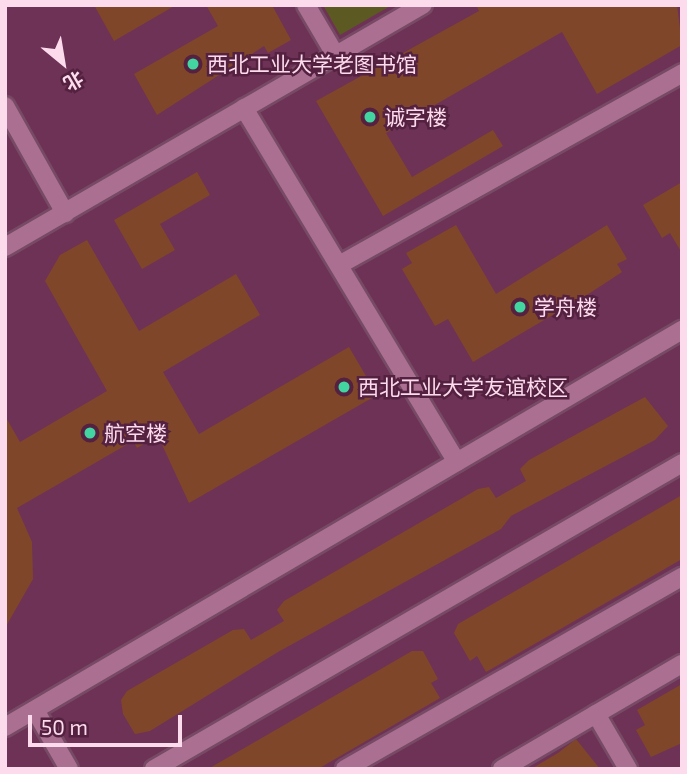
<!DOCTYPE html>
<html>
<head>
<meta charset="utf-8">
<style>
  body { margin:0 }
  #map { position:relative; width:687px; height:774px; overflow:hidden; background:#602c4b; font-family:"Exo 2","Noto Sans SC",sans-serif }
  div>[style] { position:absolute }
  .built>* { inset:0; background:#6d3256 }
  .green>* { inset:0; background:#5d5922 }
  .building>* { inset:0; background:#80462a }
  .roads { filter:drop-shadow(2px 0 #774a65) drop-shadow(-2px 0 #774a65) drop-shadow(0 2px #774a65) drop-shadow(0 -2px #774a65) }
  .minor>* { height:18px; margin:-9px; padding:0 9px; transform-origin:9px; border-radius:9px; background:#ab7091 }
  .dots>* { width:19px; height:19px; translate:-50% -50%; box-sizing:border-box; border:4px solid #542140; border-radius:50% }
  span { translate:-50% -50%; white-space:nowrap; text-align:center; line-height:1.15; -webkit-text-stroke:5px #542140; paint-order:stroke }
  .poi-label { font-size:21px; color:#fcdbec }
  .left { translate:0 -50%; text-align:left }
  .frame { position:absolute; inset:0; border:7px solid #fcdbec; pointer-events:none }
  .north { position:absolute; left:28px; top:28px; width:70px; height:70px; -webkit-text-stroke:5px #542140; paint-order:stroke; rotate:150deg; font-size:19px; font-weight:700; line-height:28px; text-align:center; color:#fcdbec }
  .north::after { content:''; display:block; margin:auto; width:24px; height:32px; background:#fcdbec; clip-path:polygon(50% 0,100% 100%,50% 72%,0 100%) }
  .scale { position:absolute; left:28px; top:715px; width:154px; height:32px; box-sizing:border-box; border:4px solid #fcdbec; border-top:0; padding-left:9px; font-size:21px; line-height:24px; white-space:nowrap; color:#fcdbec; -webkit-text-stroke:5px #542140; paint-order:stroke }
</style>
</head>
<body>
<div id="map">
  <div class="built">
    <div style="clip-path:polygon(5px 5px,682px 5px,682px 769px,5px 769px)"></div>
  </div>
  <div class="green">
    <div style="clip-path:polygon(323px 5px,392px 5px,340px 35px)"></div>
  </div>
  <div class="building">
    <div style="clip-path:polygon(94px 5px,176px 5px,114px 41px)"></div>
    <div style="clip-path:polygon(206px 5px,272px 5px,291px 40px,268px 53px,264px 46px,157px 115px,134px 74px,218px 26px)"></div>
    <div style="clip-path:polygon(476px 5px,677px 5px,682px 45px,597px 94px,562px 32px,386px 133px,412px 177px,493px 130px,503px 146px,383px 216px,316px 101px,479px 11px)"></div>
    <div style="clip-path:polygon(197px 172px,210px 195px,160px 224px,175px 250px,142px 269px,114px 220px)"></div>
    <div style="clip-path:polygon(682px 182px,682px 253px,670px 233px,662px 238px,643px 205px)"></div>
    <div style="clip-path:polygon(456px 225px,496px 294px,607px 225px,627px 259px,617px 264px,622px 272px,590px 293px,473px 362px,448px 319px,435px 326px,402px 269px,412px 263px,406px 253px)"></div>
    <div style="clip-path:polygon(87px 240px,139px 331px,236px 274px,260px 315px,163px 372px,199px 434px,349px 347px,377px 395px,189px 503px,158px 436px,137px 448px,133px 441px,17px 508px,32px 542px,33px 579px,5px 628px,5px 416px,20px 442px,107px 391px,45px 281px,60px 255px)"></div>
    <div style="clip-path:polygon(645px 397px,668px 426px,655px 440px,511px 516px,501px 529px,278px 652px,150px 731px,135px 734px,123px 714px,121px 700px,127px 691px,233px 630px,244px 629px,251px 640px,284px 621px,277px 610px,284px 601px,478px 489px,489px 487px,496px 498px,526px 481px,520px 469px,529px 460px)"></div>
    <div style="clip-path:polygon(682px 495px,682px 559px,486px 672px,477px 656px,470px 661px,454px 633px,458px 624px)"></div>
    <div style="clip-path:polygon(412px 651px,423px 651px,438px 679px,431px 683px,440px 698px,330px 762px,318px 769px,208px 769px)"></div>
    <div style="clip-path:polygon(682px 684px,682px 743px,651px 757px,636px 730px,645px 725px,637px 710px)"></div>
    <div style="clip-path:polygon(576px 739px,600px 769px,531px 769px,558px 753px)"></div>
  </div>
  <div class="roads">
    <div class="minor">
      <div style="left:306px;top:5px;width:59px;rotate:59.5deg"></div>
      <div style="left:5px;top:106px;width:123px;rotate:60.7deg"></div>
      <div style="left:244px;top:108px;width:413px;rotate:59deg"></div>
      <div style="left:5px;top:247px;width:483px;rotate:-30.1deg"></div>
      <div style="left:339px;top:265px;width:393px;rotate:-29.2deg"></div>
      <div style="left:35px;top:710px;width:68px;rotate:60deg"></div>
      <div style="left:596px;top:714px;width:64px;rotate:59.8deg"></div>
      <div style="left:5px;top:727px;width:785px;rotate:-30.39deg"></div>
      <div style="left:154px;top:769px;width:610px;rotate:-30.09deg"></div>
      <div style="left:345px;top:769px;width:388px;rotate:-29.7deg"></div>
      <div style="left:502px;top:769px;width:208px;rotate:-30.3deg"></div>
    </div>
  </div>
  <div class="dots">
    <div style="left:193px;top:64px;background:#42d4a1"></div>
    <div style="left:370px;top:117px;background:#42d4a1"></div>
    <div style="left:520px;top:307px;background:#42d4a1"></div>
    <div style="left:344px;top:387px;background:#42d4a1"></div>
    <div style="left:90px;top:433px;background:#42d4a1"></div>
  </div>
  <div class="poi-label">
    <span class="left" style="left:207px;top:64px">西北工业大学老图书馆</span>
    <span class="left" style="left:384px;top:117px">诚字楼</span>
    <span class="left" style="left:534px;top:307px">学舟楼</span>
    <span class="left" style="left:358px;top:387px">西北工业大学友谊校区</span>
    <span class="left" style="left:104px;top:433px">航空楼</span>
  </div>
  <div class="frame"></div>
  <div class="north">北</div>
  <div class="scale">50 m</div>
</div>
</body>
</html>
